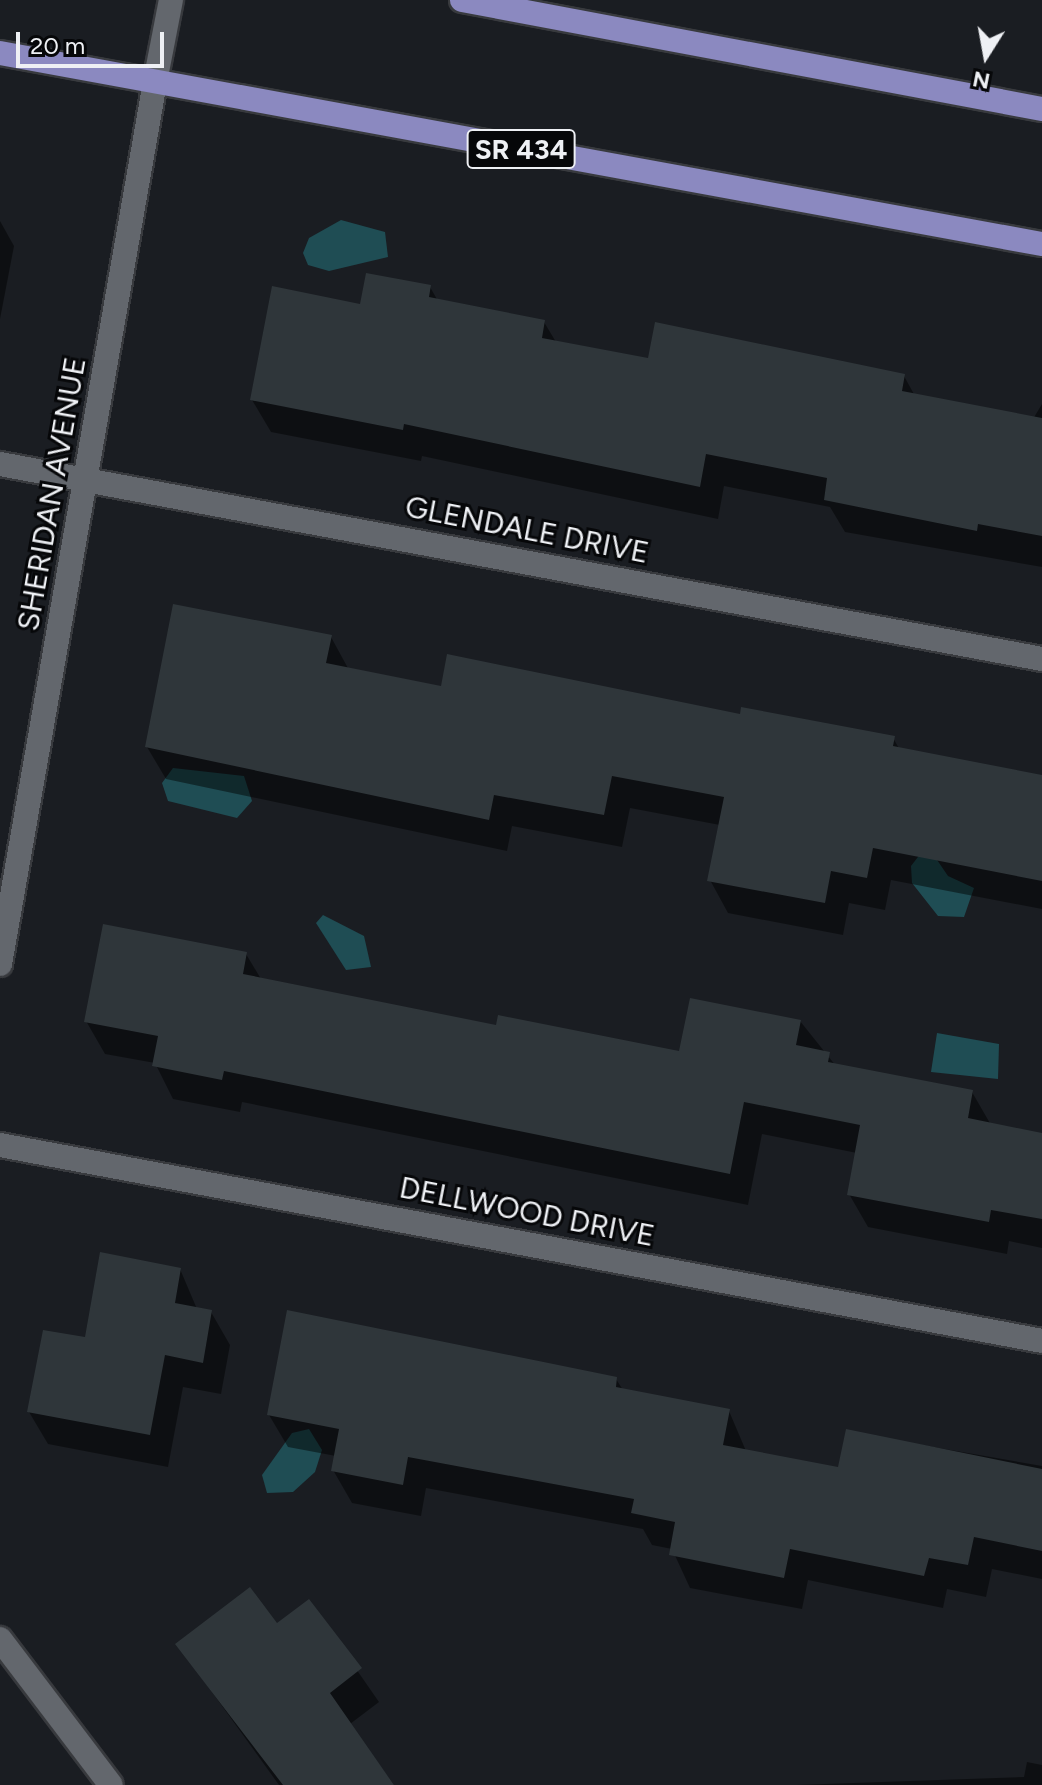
<!DOCTYPE html>
<html>
<head>
<meta charset="utf-8">
<style>
  body { margin:0 }
  #map { position:relative; width:1042px; height:1785px; overflow:hidden; background:#1a1d22; font-family:Figtree,sans-serif }
  div>[style] { position:absolute }
  .water>* { inset:0; background:#1f4d54 }
  .shadow>* { inset:0; background:#0007 }
  .building>* { inset:0; background:#2f363a }
  .roads { filter:drop-shadow(2px 0 #383a3e) drop-shadow(-2px 0 #383a3e) drop-shadow(0 2px #383a3e) drop-shadow(0 -2px #383a3e) }
  .street>* { height:24px; margin:-12px; padding:0 12px; transform-origin:12px; border-radius:12px; background:#63676d }
  .secondary>* { height:24px; margin:-12px; padding:0 12px; transform-origin:12px; border-radius:12px; background:#63676d }
  .primary>* { height:24px; margin:-12px; padding:0 12px; transform-origin:12px; border-radius:12px; background:#8b89c0 }
  span { translate:-50% -50%; white-space:nowrap; text-align:center; line-height:1.15; -webkit-text-stroke:6px #060709; paint-order:stroke }
  .shield-label span { padding:2px 6px; background:#060709; border:2px solid; border-radius:6px; -webkit-text-stroke-width:0 }
  .shield-label { font-size:28px; color:#eef0f4; font-weight:700 }
  .street-label { font-size:30px; color:#eef0f4 }
  .north { position:absolute; left:946px; top:16px; width:80px; height:80px; -webkit-text-stroke:6px #060709; paint-order:stroke; rotate:191deg; font-size:22px; font-weight:700; line-height:32px; text-align:center; color:#eef0f4 }
  .north::after { content:''; display:block; margin:auto; width:28px; height:36px; background:#eef0f4; clip-path:polygon(50% 0,100% 100%,50% 72%,0 100%) }
  .scale { position:absolute; left:16px; top:32px; width:148px; height:36px; box-sizing:border-box; border:4px solid #eef0f4; border-top:0; padding-left:10px; font-size:24px; line-height:28px; white-space:nowrap; color:#eef0f4; -webkit-text-stroke:6px #060709; paint-order:stroke }
</style>
</head>
<body>
<div id="map">
  <div class="water">
    <div style="clip-path:polygon(341px 220px,385px 232px,388px 257px,329px 271px,308px 265px,303px 253px,309px 238px)"></div>
    <div style="clip-path:polygon(173px 768px,244px 776px,252px 801px,237px 818px,168px 801px,162px 783px)"></div>
    <div style="clip-path:polygon(921px 853px,933px 854px,948px 876px,974px 888px,964px 917px,938px 916px,912px 883px,911px 866px)"></div>
    <div style="clip-path:polygon(323px 915px,364px 936px,371px 967px,346px 970px,316px 923px)"></div>
    <div style="clip-path:polygon(937px 1033px,999px 1044px,998px 1079px,931px 1072px)"></div>
    <div style="clip-path:polygon(309px 1429px,322px 1450px,315px 1472px,293px 1492px,267px 1493px,262px 1475px,292px 1433px)"></div>
  </div>
  <div class="shadow">
    <div style="clip-path:polygon(0 221px,14px 246px,0 319px)"></div>
    <div style="clip-path:polygon(430px 287px,438px 301px,544px 322px,556px 342px,649px 360px,904px 376px,915px 396px,1033px 419px,1042px 404px,1042px 567px,845px 532px,830px 507px,724px 486px,718px 519px,422px 456px,421px 461px,271px 432px,252px 400px,362px 306px)"></div>
    <div style="clip-path:polygon(331px 637px,349px 670px,442px 688px,893px 738px,900px 750px,1042px 777px,1042px 909px,891px 880px,885px 910px,849px 903px,843px 935px,728px 913px,710px 880px,720px 825px,630px 808px,622px 847px,512px 826px,507px 851px,166px 779px,147px 747px)"></div>
    <div style="clip-path:polygon(246px 954px,261px 979px,498px 1027px,681px 1053px,800px 1021px,836px 1066px,972px 1092px,991px 1125px,1042px 1135px,1042px 1248px,1009px 1241px,1007px 1254px,868px 1227px,849px 1194px,857px 1153px,762px 1134px,748px 1205px,242px 1102px,240px 1112px,173px 1099px,155px 1063px,105px 1054px,86px 1021px)"></div>
    <div style="clip-path:polygon(180px 1269px,197px 1309px,211px 1312px,230px 1345px,221px 1394px,183px 1387px,168px 1467px,48px 1444px,29px 1412px,86px 1339px)"></div>
    <div style="clip-path:polygon(616px 1379px,623px 1390px,729px 1411px,746px 1451px,840px 1469px,847px 1432px,1042px 1466px,1042px 1579px,992px 1569px,986px 1597px,947px 1589px,943px 1608px,808px 1580px,802px 1609px,690px 1588px,672px 1549px,652px 1545px,643px 1529px,426px 1488px,421px 1516px,352px 1503px,333px 1470px,336px 1456px,288px 1447px,269px 1415px)"></div>
    <div style="clip-path:polygon(309px 1601px,379px 1702px,350px 1724px,394px 1785px,279px 1785px,178px 1645px,277px 1626px)"></div>
    <div style="clip-path:polygon(1027px 1762px,1042px 1765px,1042px 1785px,796px 1785px,1024px 1777px)"></div>
  </div>
  <div class="building">
    <div style="clip-path:polygon(366px 273px,431px 285px,429px 297px,545px 320px,542px 338px,648px 358px,655px 322px,905px 374px,902px 391px,1042px 418px,1042px 536px,978px 524px,977px 531px,824px 500px,827px 478px,706px 454px,700px 487px,404px 424px,403px 430px,250px 400px,272px 286px,360px 304px)"></div>
    <div style="clip-path:polygon(173px 604px,332px 635px,326px 663px,441px 686px,447px 654px,740px 714px,741px 707px,895px 736px,893px 746px,1042px 775px,1042px 881px,873px 848px,867px 878px,831px 871px,825px 903px,707px 881px,724px 797px,612px 776px,604px 815px,494px 795px,489px 820px,145px 747px)"></div>
    <div style="clip-path:polygon(103px 924px,247px 952px,243px 974px,496px 1025px,498px 1015px,679px 1051px,690px 998px,801px 1020px,796px 1045px,830px 1052px,828px 1062px,973px 1090px,968px 1118px,1042px 1133px,1042px 1219px,991px 1210px,989px 1222px,847px 1195px,860px 1125px,744px 1102px,730px 1174px,224px 1071px,222px 1080px,152px 1066px,158px 1036px,84px 1022px)"></div>
    <div style="clip-path:polygon(100px 1252px,181px 1268px,175px 1303px,212px 1310px,203px 1363px,165px 1355px,150px 1435px,27px 1412px,43px 1330px,85px 1337px)"></div>
    <div style="clip-path:polygon(287px 1310px,617px 1377px,616px 1387px,730px 1409px,723px 1445px,838px 1467px,846px 1429px,1042px 1469px,1042px 1551px,974px 1537px,968px 1565px,929px 1558px,924px 1576px,790px 1549px,784px 1578px,669px 1555px,675px 1522px,631px 1513px,634px 1499px,408px 1457px,403px 1485px,331px 1471px,339px 1429px,267px 1415px)"></div>
    <div style="clip-path:polygon(250px 1587px,277px 1623px,309px 1599px,362px 1668px,330px 1693px,394px 1785px,283px 1785px,175px 1644px)"></div>
  </div>
  <div class="roads">
    <div class="street">
      <div style="left:0;top:464px;width:1060px;rotate:10.6deg"></div>
      <div style="left:0;top:964px;width:896px;rotate:-80.03deg"></div>
      <div style="left:0;top:1145px;width:1060px;rotate:10.65deg"></div>
      <div style="left:0;top:1639px;width:183px;rotate:52.8deg"></div>
    </div>
    <div class="secondary">
      <div style="left:155px;top:82px;width:84px;rotate:-79deg"></div>
    </div>
    <div class="primary">
      <div style="left:462px;top:0;width:590px;rotate:10.64deg"></div>
      <div style="left:0;top:53px;width:1059px;rotate:10.39deg"></div>
    </div>
  </div>
  <div class="shield-label">
    <span style="left:521px;top:149px">SR 434</span>
  </div>
  <div class="street-label">
    <span style="left:52px;top:494px;rotate:-80deg">SHERIDAN AVENUE</span>
    <span style="left:527px;top:530px;rotate:11deg">GLENDALE DRIVE</span>
    <span style="left:527px;top:1212px;rotate:11deg">DELLWOOD DRIVE</span>
  </div>
  <div class="north">N</div>
  <div class="scale">20 m</div>
</div>
</body>
</html>
